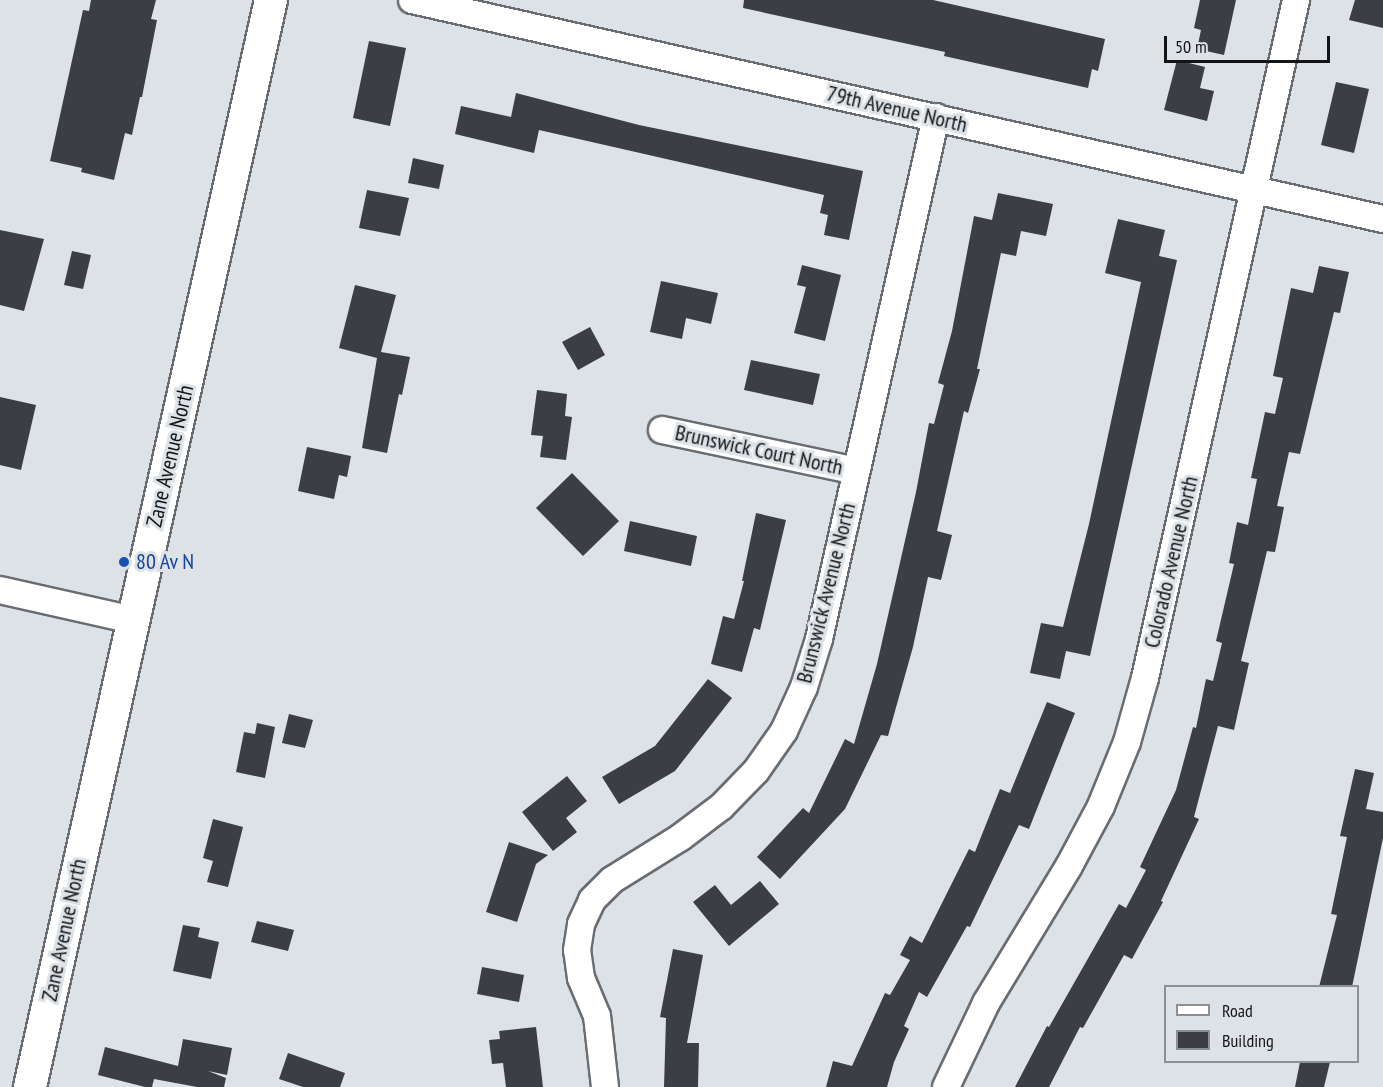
<!DOCTYPE html>
<html>
<head>
<meta charset="utf-8">
<style>
  body { margin:0 }
  #map { position:relative; width:1383px; height:1087px; overflow:hidden; background:#dde2e7; font-family:"PT Sans Narrow",sans-serif }
  div>[style] { position:absolute }
  .building>* { inset:0; background:#3b3f43 }
  .roads { filter:drop-shadow(2px 0 #696d71) drop-shadow(-2px 0 #696d71) drop-shadow(0 2px #696d71) drop-shadow(0 -2px #696d71) }
  .minor>* { height:26px; margin:-13px; padding:0 13px; transform-origin:13px; border-radius:13px; background:#fff }
  .major>* { height:32px; margin:-16px; padding:0 16px; transform-origin:16px; border-radius:16px; background:#fff }
  .dots>* { width:16px; height:16px; translate:-50% -50%; box-sizing:border-box; border:3px solid #dde2e7; border-radius:50% }
  span { translate:-50% -50%; white-space:nowrap; text-align:center; line-height:1.15; -webkit-text-stroke:6px #dde2e7; paint-order:stroke }
  .street-label { font-size:22px; color:#131416 }
  .transit-label { font-size:22px; color:#164399 }
  .left { translate:0 -50%; text-align:left }
  .legend { position:absolute; left:1164px; top:985px; width:195px; height:78px; box-sizing:border-box; background:#dde2e7; border:2px solid #8c9093; margin:0; padding:8px 10px; list-style:none; font-size:18px; color:#131416 }
  .legend li { display:flex; align-items:center; gap:12px; height:30px }
  .legend b { width:30px; border:2px solid #8c9093 }
  .scale { position:absolute; left:1164px; top:36px; width:166px; height:27px; box-sizing:border-box; border:3px solid #131416; border-top:0; padding-left:8px; font-size:18px; line-height:21px; white-space:nowrap; color:#131416; -webkit-text-stroke:4px #dde2e7; paint-order:stroke }
</style>
</head>
<body>
<div id="map">
  <div class="building">
    <div style="clip-path:polygon(91px 0,156px 0,151px 19px,157px 20px,142px 97px,140px 97px,132px 135px,125px 133px,114px 180px,81px 172px,82px 168px,50px 161px,83px 10px,89px 11px)"></div>
    <div style="clip-path:polygon(744px 0,933px 0,1105px 39px,1098px 71px,1092px 69px,1088px 88px,944px 56px,945px 52px,743px 8px)"></div>
    <div style="clip-path:polygon(1200px 0,1236px 0,1224px 55px,1197px 49px,1201px 30px,1194px 28px)"></div>
    <div style="clip-path:polygon(1355px 0,1383px 0,1383px 28px,1349px 20px)"></div>
    <div style="clip-path:polygon(369px 41px,406px 48px,390px 126px,353px 118px)"></div>
    <div style="clip-path:polygon(1177px 60px,1205px 67px,1200px 88px,1214px 91px,1207px 121px,1164px 110px)"></div>
    <div style="clip-path:polygon(1336px 82px,1369px 89px,1354px 153px,1321px 145px)"></div>
    <div style="clip-path:polygon(516px 93px,639px 125px,863px 171px,849px 240px,824px 235px,828px 215px,820px 213px,824px 195px,539px 130px,534px 153px,455px 134px,461px 106px,511px 117px)"></div>
    <div style="clip-path:polygon(413px 158px,444px 165px,439px 189px,408px 183px)"></div>
    <div style="clip-path:polygon(367px 190px,409px 198px,400px 236px,359px 228px)"></div>
    <div style="clip-path:polygon(998px 193px,1053px 204px,1046px 236px,1021px 231px,1016px 256px,1001px 253px,977px 369px,980px 369px,968px 413px,964px 411px,937px 531px,952px 535px,941px 580px,928px 577px,913px 647px,888px 736px,881px 735px,845px 809px,780px 879px,757px 857px,803px 808px,809px 813px,845px 739px,854px 744px,877px 664px,916px 492px,929px 423px,934px 424px,944px 385px,938px 383px,952px 331px,974px 216px,992px 220px)"></div>
    <div style="clip-path:polygon(1118px 219px,1165px 230px,1159px 256px,1177px 260px,1090px 656px,1066px 651px,1060px 679px,1030px 673px,1041px 623px,1063px 627px,1089px 524px,1141px 282px,1105px 273px)"></div>
    <div style="clip-path:polygon(0 230px,44px 239px,24px 311px,0 305px)"></div>
    <div style="clip-path:polygon(72px 251px,91px 255px,83px 289px,64px 285px)"></div>
    <div style="clip-path:polygon(802px 265px,841px 275px,825px 341px,794px 333px,806px 287px,797px 285px)"></div>
    <div style="clip-path:polygon(1319px 266px,1349px 272px,1340px 313px,1334px 312px,1300px 454px,1289px 452px,1277px 506px,1284px 507px,1275px 552px,1267px 551px,1241px 661px,1249px 663px,1234px 730px,1218px 726px,1194px 817px,1199px 819px,1161px 901px,1163px 902px,1132px 959px,1124px 955px,1083px 1028px,1080px 1027px,1049px 1087px,1015px 1087px,1047px 1026px,1049px 1027px,1119px 904px,1126px 908px,1146px 870px,1140px 867px,1176px 790px,1193px 727px,1196px 728px,1206px 679px,1213px 681px,1222px 643px,1216px 641px,1234px 564px,1229px 563px,1237px 522px,1248px 525px,1257px 479px,1251px 478px,1265px 412px,1275px 414px,1283px 378px,1273px 376px,1291px 288px,1313px 293px)"></div>
    <div style="clip-path:polygon(661px 281px,718px 293px,711px 324px,686px 318px,682px 339px,650px 332px)"></div>
    <div style="clip-path:polygon(355px 285px,396px 295px,381px 352px,410px 357px,402px 395px,399px 394px,387px 453px,362px 448px,377px 358px,339px 348px)"></div>
    <div style="clip-path:polygon(590px 327px,605px 355px,578px 370px,562px 342px)"></div>
    <div style="clip-path:polygon(751px 360px,820px 374px,813px 405px,744px 390px)"></div>
    <div style="clip-path:polygon(537px 390px,567px 394px,565px 416px,572px 417px,566px 460px,540px 457px,543px 436px,531px 435px)"></div>
    <div style="clip-path:polygon(0 397px,36px 405px,21px 470px,0 465px)"></div>
    <div style="clip-path:polygon(307px 447px,351px 456px,347px 477px,339px 475px,334px 499px,298px 491px)"></div>
    <div style="clip-path:polygon(572px 473px,619px 521px,583px 556px,536px 508px)"></div>
    <div style="clip-path:polygon(756px 513px,786px 520px,760px 630px,754px 628px,742px 672px,711px 664px,723px 616px,734px 619px,744px 581px,742px 581px)"></div>
    <div style="clip-path:polygon(630px 521px,697px 536px,691px 566px,624px 551px)"></div>
    <div style="clip-path:polygon(708px 679px,732px 698px,675px 771px,619px 804px,602px 777px,655px 746px)"></div>
    <div style="clip-path:polygon(1047px 702px,1075px 713px,1029px 829px,1019px 825px,970px 927px,967px 926px,927px 997px,919px 992px,904px 1026px,909px 1029px,894px 1062px,887px 1087px,826px 1087px,833px 1061px,852px 1066px,885px 993px,890px 995px,910px 960px,900px 955px,910px 936px,922px 943px,969px 849px,975px 852px,1000px 789px,1010px 793px)"></div>
    <div style="clip-path:polygon(289px 714px,313px 720px,305px 748px,282px 743px)"></div>
    <div style="clip-path:polygon(257px 723px,275px 727px,265px 778px,236px 772px,244px 732px,255px 734px)"></div>
    <div style="clip-path:polygon(1355px 769px,1374px 773px,1366px 809px,1383px 812px,1383px 838px,1352px 987px,1319px 987px,1337px 915px,1331px 914px,1347px 837px,1340px 836px)"></div>
    <div style="clip-path:polygon(567px 776px,587px 801px,566px 818px,577px 832px,553px 851px,522px 812px)"></div>
    <div style="clip-path:polygon(213px 819px,243px 827px,228px 887px,207px 882px,213px 861px,203px 858px)"></div>
    <div style="clip-path:polygon(509px 842px,548px 855px,536px 864px,517px 922px,486px 912px)"></div>
    <div style="clip-path:polygon(760px 881px,779px 904px,729px 946px,693px 902px,715px 885px,731px 905px)"></div>
    <div style="clip-path:polygon(257px 921px,294px 930px,288px 951px,251px 942px)"></div>
    <div style="clip-path:polygon(183px 925px,200px 928px,198px 937px,219px 942px,211px 979px,173px 971px)"></div>
    <div style="clip-path:polygon(673px 949px,703px 955px,687px 1043px,699px 1043px,698px 1087px,664px 1087px,666px 1018px,660px 1017px)"></div>
    <div style="clip-path:polygon(482px 967px,524px 975px,519px 1002px,477px 994px)"></div>
    <div style="clip-path:polygon(536px 1027px,543px 1087px,506px 1087px,503px 1063px,492px 1064px,489px 1040px,500px 1039px,499px 1031px)"></div>
    <div style="clip-path:polygon(183px 1039px,232px 1048px,227px 1075px,208px 1071px,226px 1078px,224px 1087px,197px 1087px,154px 1079px,152px 1087px,145px 1087px,98px 1075px,105px 1047px,178px 1066px)"></div>
    <div style="clip-path:polygon(288px 1053px,345px 1073px,340px 1087px,303px 1087px,279px 1079px)"></div>
    <div style="clip-path:polygon(1300px 1062px,1330px 1062px,1324px 1087px,1295px 1087px)"></div>
  </div>
  <div class="roads">
    <div class="minor">
      <div style="left:412px;top:0;width:995px;rotate:12.71deg"></div>
      <div style="left:662px;top:430px;width:198px;rotate:11.9deg"></div>
      <div style="left:0;top:590px;width:136px;rotate:12.7deg"></div>
      <div style="left:605px;top:1087px;width:71px;rotate:-96.4deg"></div>
      <div style="left:597px;top:1016px;width:41px;rotate:-112.8deg"></div>
      <div style="left:581px;top:978px;width:28px;rotate:-98deg"></div>
      <div style="left:577px;top:950px;width:26px;rotate:-81deg"></div>
      <div style="left:581px;top:924px;width:26px;rotate:-65deg"></div>
      <div style="left:592px;top:900px;width:28px;rotate:-45deg"></div>
      <div style="left:612px;top:880px;width:81px;rotate:-31.9deg"></div>
      <div style="left:681px;top:837px;width:50px;rotate:-36.9deg"></div>
      <div style="left:721px;top:807px;width:50px;rotate:-45.8deg"></div>
      <div style="left:756px;top:771px;width:49px;rotate:-55deg"></div>
      <div style="left:784px;top:731px;width:48px;rotate:-65.6deg"></div>
      <div style="left:804px;top:687px;width:50px;rotate:-72.6deg"></div>
      <div style="left:819px;top:639px;width:535px;rotate:-77.37deg"></div>
      <div style="left:946px;top:1087px;width:93px;rotate:-64.5deg"></div>
      <div style="left:986px;top:1003px;width:160px;rotate:-58.8deg"></div>
      <div style="left:1069px;top:866px;width:68px;rotate:-61.9deg"></div>
      <div style="left:1101px;top:806px;width:69px;rotate:-67.9deg"></div>
      <div style="left:1127px;top:742px;width:66px;rotate:-74.3deg"></div>
      <div style="left:1145px;top:678px;width:695px;rotate:-77.44deg"></div>
    </div>
    <div class="major">
      <div style="left:30px;top:1087px;width:1113px;rotate:-77.5deg"></div>
    </div>
  </div>
  <div class="dots">
    <div style="left:124px;top:562px;background:#1a4fb4"></div>
  </div>
  <div class="street-label">
    <span style="left:897px;top:109px;rotate:13deg">79th Avenue North</span>
    <span style="left:759px;top:450px;rotate:12deg">Brunswick Court North</span>
    <span style="left:170px;top:456px;rotate:-77deg">Zane Avenue North</span>
    <span style="left:1171px;top:562px;rotate:-77deg">Colorado Avenue North</span>
    <span style="left:826px;top:593px;rotate:-76deg">Brunswick Avenue North</span>
    <span style="left:64px;top:930px;rotate:-78deg">Zane Avenue North</span>
  </div>
  <div class="transit-label">
    <span class="left" style="left:136px;top:562px">80 Av N</span>
  </div>
  <ul class="legend">
  <li><b style="height:8px;background:#fff"></b>Road</li>
  <li><b style="height:16px;background:#3b3f43"></b>Building</li>
  </ul>
  <div class="scale">50 m</div>
</div>
</body>
</html>
